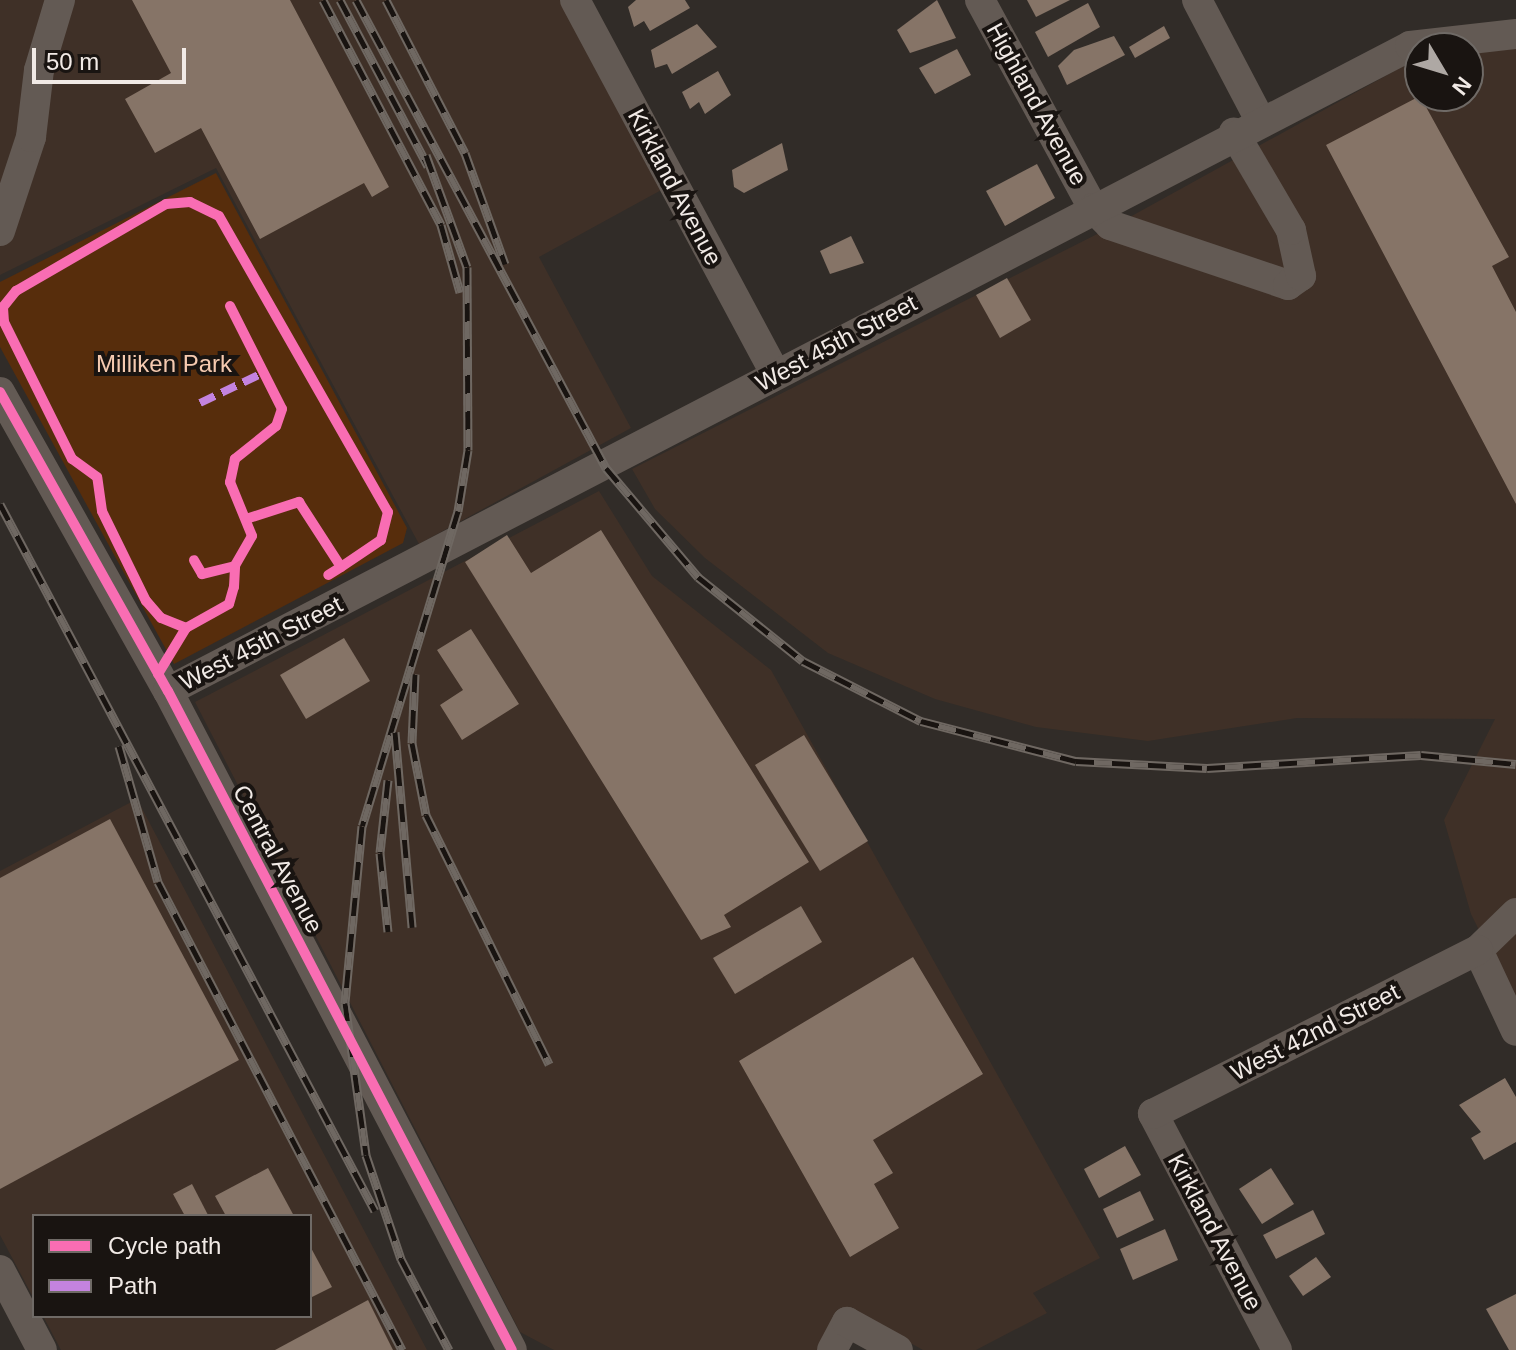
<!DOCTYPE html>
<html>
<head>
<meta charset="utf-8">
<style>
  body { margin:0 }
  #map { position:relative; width:1516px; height:1350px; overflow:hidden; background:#312c28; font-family:Helvetica,sans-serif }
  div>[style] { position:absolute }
  .built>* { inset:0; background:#3f3027 }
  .green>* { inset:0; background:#572d0c }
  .building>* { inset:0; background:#867467 }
  .minor>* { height:30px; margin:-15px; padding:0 15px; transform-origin:15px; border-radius:15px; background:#635a54 }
  .rail>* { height:9px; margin-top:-4.5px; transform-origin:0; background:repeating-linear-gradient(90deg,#191411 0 18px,#6f6862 0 36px); box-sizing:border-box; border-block:2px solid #6f6862 }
  .quiet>* { height:8px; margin-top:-4px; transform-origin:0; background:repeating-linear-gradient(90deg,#c483df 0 16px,transparent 0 24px) }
  .cycleway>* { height:10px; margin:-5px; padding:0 5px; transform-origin:5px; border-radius:5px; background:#f96db3 }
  span { translate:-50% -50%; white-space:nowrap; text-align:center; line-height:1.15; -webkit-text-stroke:8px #191411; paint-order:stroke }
  .street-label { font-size:24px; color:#f1eae6 }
  .park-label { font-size:24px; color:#f5cab0 }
  .legend { position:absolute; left:32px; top:1214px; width:280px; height:104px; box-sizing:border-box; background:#191411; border:2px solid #6f6a66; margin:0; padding:10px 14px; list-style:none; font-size:24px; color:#f1eae6 }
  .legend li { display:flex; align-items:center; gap:16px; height:40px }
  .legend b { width:40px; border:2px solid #6f6a66 }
  .north { position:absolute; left:1404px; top:32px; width:80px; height:80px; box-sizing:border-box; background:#191411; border:2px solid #6f6a66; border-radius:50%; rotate:128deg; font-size:22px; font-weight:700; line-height:32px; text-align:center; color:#f1eae6 }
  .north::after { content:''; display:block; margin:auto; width:28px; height:36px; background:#aea8a4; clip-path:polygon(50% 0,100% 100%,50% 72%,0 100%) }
  .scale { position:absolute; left:32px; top:48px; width:154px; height:36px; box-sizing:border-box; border:4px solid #f1eae6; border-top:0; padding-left:10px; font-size:24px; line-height:28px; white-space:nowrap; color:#f1eae6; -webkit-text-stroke:6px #191411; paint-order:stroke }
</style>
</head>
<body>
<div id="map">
  <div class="built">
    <div style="clip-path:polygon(0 0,563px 0,665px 188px,539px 257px,631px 428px,419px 544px,216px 168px,0 275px)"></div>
    <div style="clip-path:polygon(1516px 48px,1516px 1005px,1471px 914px,1444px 820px,1495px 719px,1297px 718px,1148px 741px,1036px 727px,935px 699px,828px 653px,705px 558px,655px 509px,632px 469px,1119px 223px,1418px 58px,1420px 96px,1468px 96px,1468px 53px)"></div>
    <div style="clip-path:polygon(599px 491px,652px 576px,771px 670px,1100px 1258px,1033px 1293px,1047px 1313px,976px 1350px,923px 1350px,849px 1309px,830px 1350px,554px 1350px,520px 1332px,195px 702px)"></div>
    <div style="clip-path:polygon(137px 799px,427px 1350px,61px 1350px,43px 1316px,310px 1316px,310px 1216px,34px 1216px,34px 1299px,0 1235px,0 871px)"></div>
  </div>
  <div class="green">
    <div style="clip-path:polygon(216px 173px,407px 528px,403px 543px,174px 664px,0 347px,0 282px)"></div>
  </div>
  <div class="building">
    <div style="clip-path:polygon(132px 0,290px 0,389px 187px,372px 197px,364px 183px,260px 239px,201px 128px,155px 153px,125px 99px,171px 73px)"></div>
    <div style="clip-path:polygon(636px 0,685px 0,690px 8px,650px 31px,644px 21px,634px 27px,628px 7px)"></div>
    <div style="clip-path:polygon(937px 0,956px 38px,910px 53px,897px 30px)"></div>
    <div style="clip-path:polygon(1027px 0,1070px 0,1036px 17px)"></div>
    <div style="clip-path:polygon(1088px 3px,1100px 27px,1048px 57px,1035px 32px)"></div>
    <div style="clip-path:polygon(697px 24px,717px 47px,672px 74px,667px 64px,655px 68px,651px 50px)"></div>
    <div style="clip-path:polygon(1164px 26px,1170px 38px,1135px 58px,1129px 47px)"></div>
    <div style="clip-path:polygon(1114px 36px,1125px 55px,1067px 85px,1058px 66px,1074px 50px)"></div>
    <div style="clip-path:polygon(957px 49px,971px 75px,935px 94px,919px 68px)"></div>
    <div style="clip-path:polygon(718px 71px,731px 95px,705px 114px,699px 102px,690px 109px,682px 92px)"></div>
    <div style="clip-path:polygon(1420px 96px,1509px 257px,1492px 266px,1516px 312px,1516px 504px,1326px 145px)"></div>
    <div style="clip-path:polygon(782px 143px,788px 170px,744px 193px,734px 187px,732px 170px)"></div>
    <div style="clip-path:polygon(1037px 164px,1055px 198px,1005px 226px,986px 191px)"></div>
    <div style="clip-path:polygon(851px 236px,864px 263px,830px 274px,820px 251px)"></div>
    <div style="clip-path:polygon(1007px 278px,1031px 320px,1000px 338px,976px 295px)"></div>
    <div style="clip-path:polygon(601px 530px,809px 862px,724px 915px,731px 927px,701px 940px,465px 562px,507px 535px,531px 573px)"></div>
    <div style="clip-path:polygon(471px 629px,519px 704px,462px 740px,440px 705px,463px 690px,437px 650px)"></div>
    <div style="clip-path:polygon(344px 638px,370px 681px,306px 719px,280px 675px)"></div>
    <div style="clip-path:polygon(804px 735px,868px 841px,820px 871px,755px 765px)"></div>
    <div style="clip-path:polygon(110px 819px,239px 1060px,0 1189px,0 878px)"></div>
    <div style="clip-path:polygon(801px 906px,822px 942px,735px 994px,713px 958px)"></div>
    <div style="clip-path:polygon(913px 957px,983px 1074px,873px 1140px,893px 1173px,874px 1184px,899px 1228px,850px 1257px,739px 1061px)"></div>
    <div style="clip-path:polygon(1505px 1078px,1516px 1097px,1516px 1142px,1484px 1160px,1471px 1138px,1481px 1132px,1459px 1105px)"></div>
    <div style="clip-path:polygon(1125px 1146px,1141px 1175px,1099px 1198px,1084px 1169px)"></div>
    <div style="clip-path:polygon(268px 1168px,294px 1216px,226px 1216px,215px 1196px)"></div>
    <div style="clip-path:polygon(1271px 1168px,1294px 1204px,1262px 1224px,1239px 1189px)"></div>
    <div style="clip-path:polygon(192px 1184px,208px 1215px,206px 1216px,185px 1216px,173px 1194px)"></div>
    <div style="clip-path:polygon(1140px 1191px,1154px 1220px,1117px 1238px,1103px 1209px)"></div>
    <div style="clip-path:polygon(1313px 1210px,1325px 1234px,1276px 1259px,1263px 1235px)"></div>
    <div style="clip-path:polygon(1165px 1229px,1178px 1260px,1133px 1280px,1120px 1249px)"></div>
    <div style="clip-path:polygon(310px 1246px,332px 1287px,310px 1298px)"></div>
    <div style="clip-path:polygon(1316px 1257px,1331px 1277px,1303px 1296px,1289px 1276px)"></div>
    <div style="clip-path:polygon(1516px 1294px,1516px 1350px,1509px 1350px,1486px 1309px)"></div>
    <div style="clip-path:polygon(368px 1300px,393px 1350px,275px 1350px)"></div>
  </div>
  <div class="minor">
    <div style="left:575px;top:0;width:425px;rotate:61.8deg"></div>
    <div style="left:980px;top:0;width:237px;rotate:61.5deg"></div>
    <div style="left:1093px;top:208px;width:24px;rotate:45deg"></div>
    <div style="left:1110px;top:225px;width:188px;rotate:18.6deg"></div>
    <div style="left:1288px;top:285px;width:16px;rotate:-35deg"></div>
    <div style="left:1301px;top:276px;width:47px;rotate:-102.3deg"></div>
    <div style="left:1291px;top:230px;width:113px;rotate:-120.4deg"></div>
    <div style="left:1197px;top:0;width:136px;rotate:62.3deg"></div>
    <div style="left:0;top:231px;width:99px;rotate:-71.7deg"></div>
    <div style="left:31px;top:137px;width:67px;rotate:-83.2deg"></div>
    <div style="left:39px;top:70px;width:73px;rotate:-73.3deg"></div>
    <div style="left:0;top:392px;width:343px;rotate:60.7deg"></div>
    <div style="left:168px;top:691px;width:743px;rotate:62.44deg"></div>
    <div style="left:168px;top:691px;width:1399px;rotate:-27.44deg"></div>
    <div style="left:1410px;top:46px;width:107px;rotate:-6.5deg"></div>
    <div style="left:1516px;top:913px;width:53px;rotate:135.8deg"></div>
    <div style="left:1478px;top:950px;width:89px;rotate:64.9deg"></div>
    <div style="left:0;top:1270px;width:90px;rotate:62.3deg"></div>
    <div style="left:832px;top:1350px;width:32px;rotate:-62deg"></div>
    <div style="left:847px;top:1322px;width:58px;rotate:28.8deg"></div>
    <div style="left:1277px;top:1350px;width:267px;rotate:-117.7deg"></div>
    <div style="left:1153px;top:1114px;width:364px;rotate:-26.8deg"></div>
  </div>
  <div class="rail">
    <div style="left:323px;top:0;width:254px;rotate:62.3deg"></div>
    <div style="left:441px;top:225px;width:70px;rotate:74.2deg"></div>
    <div style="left:340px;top:0;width:188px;rotate:62.1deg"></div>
    <div style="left:356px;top:0;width:531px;rotate:61.89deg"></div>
    <div style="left:606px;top:468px;width:143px;rotate:49.8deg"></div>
    <div style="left:698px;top:577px;width:134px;rotate:38.7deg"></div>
    <div style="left:803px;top:661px;width:132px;rotate:27deg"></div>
    <div style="left:921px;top:721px;width:160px;rotate:14.5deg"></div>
    <div style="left:1076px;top:761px;width:131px;rotate:3.1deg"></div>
    <div style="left:1207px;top:768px;width:214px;rotate:-3.5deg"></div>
    <div style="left:1421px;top:755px;width:95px;rotate:5.4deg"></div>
    <div style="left:386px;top:0;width:172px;rotate:62.7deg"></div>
    <div style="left:465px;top:153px;width:118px;rotate:70.2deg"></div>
    <div style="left:426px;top:155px;width:119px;rotate:69.9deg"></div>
    <div style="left:467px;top:267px;width:183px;rotate:89.7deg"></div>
    <div style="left:468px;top:450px;width:62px;rotate:99.3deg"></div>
    <div style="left:458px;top:511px;width:329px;rotate:106.9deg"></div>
    <div style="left:362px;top:826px;width:178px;rotate:95.5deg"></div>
    <div style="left:345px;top:1003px;width:153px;rotate:82.1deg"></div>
    <div style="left:366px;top:1155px;width:110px;rotate:71.4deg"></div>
    <div style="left:401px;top:1259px;width:103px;rotate:62.2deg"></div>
    <div style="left:0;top:504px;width:800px;rotate:62.06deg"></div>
    <div style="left:415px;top:674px;width:69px;rotate:92.5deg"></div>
    <div style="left:412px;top:743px;width:73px;rotate:79deg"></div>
    <div style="left:426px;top:815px;width:278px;rotate:63.7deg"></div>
    <div style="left:395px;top:732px;width:196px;rotate:85deg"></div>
    <div style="left:119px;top:746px;width:141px;rotate:74deg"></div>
    <div style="left:158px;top:882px;width:528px;rotate:62.46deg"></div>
    <div style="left:388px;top:780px;width:73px;rotate:96.3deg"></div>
    <div style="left:380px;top:853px;width:79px;rotate:84.2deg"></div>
  </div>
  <div class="quiet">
    <div style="left:200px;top:403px;width:72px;rotate:-25.5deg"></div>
  </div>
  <div class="cycleway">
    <div style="left:230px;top:306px;width:115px;rotate:63.2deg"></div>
    <div style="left:282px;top:409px;width:18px;rotate:109deg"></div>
    <div style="left:276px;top:426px;width:53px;rotate:141.2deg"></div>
    <div style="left:235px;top:459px;width:24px;rotate:102deg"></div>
    <div style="left:230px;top:482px;width:58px;rotate:67.8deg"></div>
    <div style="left:252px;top:536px;width:34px;rotate:120deg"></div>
    <div style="left:0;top:392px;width:343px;rotate:60.7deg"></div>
    <div style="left:168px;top:691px;width:743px;rotate:62.44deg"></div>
    <div style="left:246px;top:519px;width:56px;rotate:-17.8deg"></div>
    <div style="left:299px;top:502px;width:77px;rotate:57.1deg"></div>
    <div style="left:341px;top:567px;width:15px;rotate:148deg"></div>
    <div style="left:186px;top:628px;width:27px;rotate:-158deg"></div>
    <div style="left:161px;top:618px;width:23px;rotate:-131deg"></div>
    <div style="left:146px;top:601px;width:100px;rotate:-116.1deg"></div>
    <div style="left:102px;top:511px;width:34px;rotate:-98deg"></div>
    <div style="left:97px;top:477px;width:31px;rotate:-144deg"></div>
    <div style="left:72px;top:459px;width:153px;rotate:-116.4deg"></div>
    <div style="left:4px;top:322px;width:15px;rotate:-94deg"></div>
    <div style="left:3px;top:307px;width:21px;rotate:-51deg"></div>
    <div style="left:16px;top:291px;width:173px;rotate:-30.1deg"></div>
    <div style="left:166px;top:204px;width:24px;rotate:-5deg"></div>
    <div style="left:190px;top:202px;width:32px;rotate:26deg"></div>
    <div style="left:219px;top:216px;width:341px;rotate:60.3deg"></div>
    <div style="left:388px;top:512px;width:29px;rotate:104deg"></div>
    <div style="left:381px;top:540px;width:48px;rotate:146deg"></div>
    <div style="left:158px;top:674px;width:54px;rotate:-58.7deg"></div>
    <div style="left:186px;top:628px;width:49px;rotate:-29.2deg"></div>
    <div style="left:229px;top:604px;width:18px;rotate:-74deg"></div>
    <div style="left:234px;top:587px;width:21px;rotate:-87deg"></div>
    <div style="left:235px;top:566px;width:34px;rotate:166deg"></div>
    <div style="left:202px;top:574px;width:16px;rotate:-120deg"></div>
  </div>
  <div class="street-label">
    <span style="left:1037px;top:104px;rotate:61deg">Highland Avenue</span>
    <span style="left:675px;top:187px;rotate:62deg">Kirkland Avenue</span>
    <span style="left:836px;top:343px;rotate:-28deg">West 45th Street</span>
    <span style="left:261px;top:643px;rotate:-27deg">West 45th Street</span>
    <span style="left:278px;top:859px;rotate:62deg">Central Avenue</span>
    <span style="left:1315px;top:1032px;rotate:-27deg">West 42nd Street</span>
    <span style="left:1215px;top:1232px;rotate:62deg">Kirkland Avenue</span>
  </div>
  <div class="park-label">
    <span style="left:164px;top:364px">Milliken Park</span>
  </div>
  <ul class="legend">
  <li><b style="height:10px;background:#f96db3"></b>Cycle path</li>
  <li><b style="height:10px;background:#c483df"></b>Path</li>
  </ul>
  <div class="north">N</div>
  <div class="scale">50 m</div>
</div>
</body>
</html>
